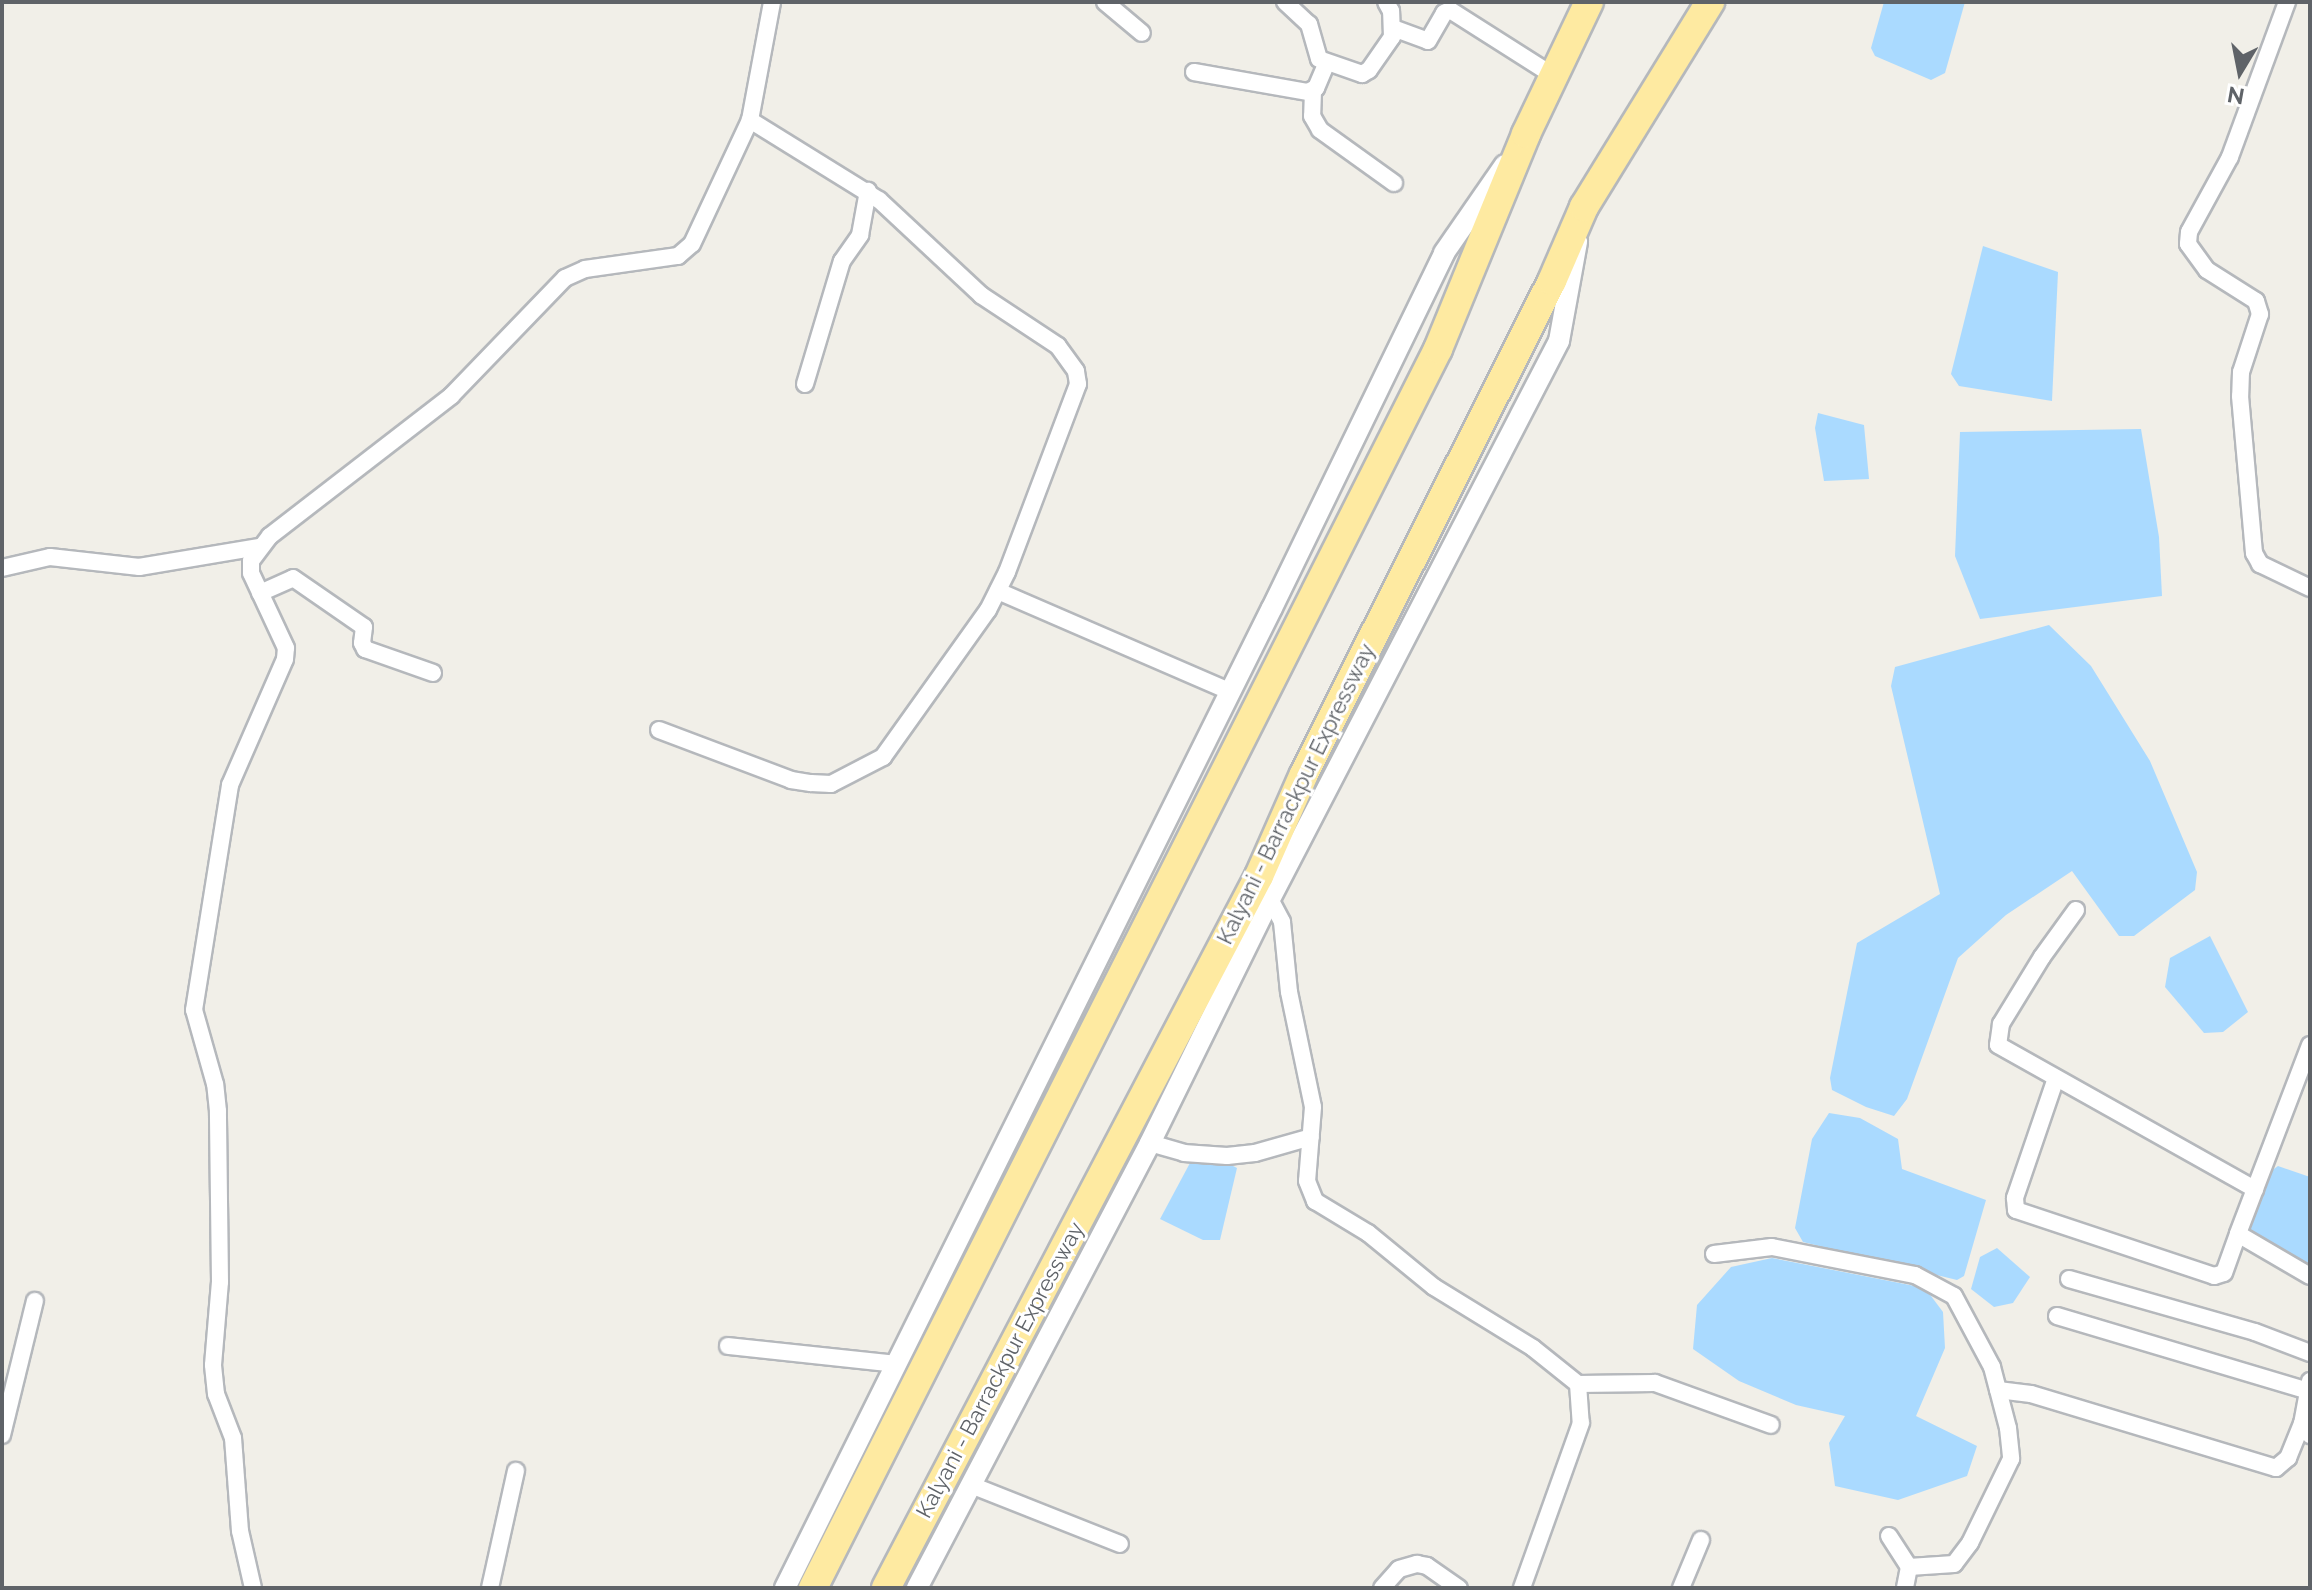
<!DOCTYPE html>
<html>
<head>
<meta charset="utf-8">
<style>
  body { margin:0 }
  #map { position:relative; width:2312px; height:1590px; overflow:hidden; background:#f1efe8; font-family:Raleway,sans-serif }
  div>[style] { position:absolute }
  .water>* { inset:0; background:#aadaff }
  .roads { filter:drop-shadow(2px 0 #b5b8bc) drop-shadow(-2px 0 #b5b8bc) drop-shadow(0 2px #b5b8bc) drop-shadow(0 -2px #b5b8bc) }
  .minor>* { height:16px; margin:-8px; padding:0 8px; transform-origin:8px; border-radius:8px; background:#fff }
  .tertiary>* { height:20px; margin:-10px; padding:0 10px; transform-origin:10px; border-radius:10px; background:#fff }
  .trunk>* { height:28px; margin:-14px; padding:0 14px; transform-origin:14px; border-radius:14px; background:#feeaa1 }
  span { translate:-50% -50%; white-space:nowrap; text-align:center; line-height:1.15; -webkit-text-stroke:6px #fff; paint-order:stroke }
  .street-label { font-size:22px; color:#5f6368 }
  .frame { position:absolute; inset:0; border:4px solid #5f6368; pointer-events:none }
  .north { position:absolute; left:2200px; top:32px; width:80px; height:80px; -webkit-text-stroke:6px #fff; paint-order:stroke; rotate:190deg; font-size:22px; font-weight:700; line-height:32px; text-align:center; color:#5f6368 }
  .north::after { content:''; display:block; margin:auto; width:28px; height:36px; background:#5f6368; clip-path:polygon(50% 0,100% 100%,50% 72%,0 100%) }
</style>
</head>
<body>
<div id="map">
  <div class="water">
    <div style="clip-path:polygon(1884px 2px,1965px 2px,1945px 73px,1931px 80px,1875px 56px,1871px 48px)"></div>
    <div style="clip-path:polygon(1983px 246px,2058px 272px,2052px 401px,1959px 386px,1951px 374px)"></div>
    <div style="clip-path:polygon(1818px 413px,1864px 425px,1869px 479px,1824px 481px,1815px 428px)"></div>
    <div style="clip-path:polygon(2141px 429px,2159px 537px,2162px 596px,1980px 619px,1955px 556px,1960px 432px)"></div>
    <div style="clip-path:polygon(2049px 625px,2091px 666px,2150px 761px,2197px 872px,2195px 890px,2134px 936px,2119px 936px,2072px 871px,2006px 915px,1958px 958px,1907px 1099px,1894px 1116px,1866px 1107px,1832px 1090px,1830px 1078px,1857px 943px,1940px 894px,1891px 686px,1895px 667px)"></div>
    <div style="clip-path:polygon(2210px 936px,2248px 1012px,2223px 1032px,2204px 1033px,2165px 987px,2170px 958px)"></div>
    <div style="clip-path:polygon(1829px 1113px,1860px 1118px,1898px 1139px,1902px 1169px,1986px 1200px,1964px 1276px,1957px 1280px,1803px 1242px,1795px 1228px,1812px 1139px)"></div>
    <div style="clip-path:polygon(1198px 1148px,1237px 1168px,1220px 1240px,1203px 1240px,1160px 1219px)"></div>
    <div style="clip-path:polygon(2278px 1166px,2310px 1177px,2310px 1270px,2240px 1231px,2260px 1179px)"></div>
    <div style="clip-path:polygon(1997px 1248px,2030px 1277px,2013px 1303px,1994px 1307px,1971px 1289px,1980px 1257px)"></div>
    <div style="clip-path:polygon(1772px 1258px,1925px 1288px,1943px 1312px,1945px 1348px,1916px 1416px,1977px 1446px,1967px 1476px,1898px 1500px,1835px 1486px,1829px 1443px,1845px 1416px,1796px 1405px,1739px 1381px,1693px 1349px,1697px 1305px,1731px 1267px)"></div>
  </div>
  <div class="roads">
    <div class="minor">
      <div style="left:1105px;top:2px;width:48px;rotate:40deg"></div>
      <div style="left:1285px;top:2px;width:33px;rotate:43deg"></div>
      <div style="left:1309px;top:24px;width:36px;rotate:74deg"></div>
      <div style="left:1319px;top:59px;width:46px;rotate:19.2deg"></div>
      <div style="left:1362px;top:74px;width:8px;rotate:-30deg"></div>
      <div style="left:1369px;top:70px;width:40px;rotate:-55.1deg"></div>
      <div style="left:1392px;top:37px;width:26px;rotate:-92deg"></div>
      <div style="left:1391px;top:11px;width:10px;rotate:-119deg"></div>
      <div style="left:2287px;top:2px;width:165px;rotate:110.2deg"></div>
      <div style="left:2230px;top:157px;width:85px;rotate:118.7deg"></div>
      <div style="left:2189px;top:232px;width:12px;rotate:95deg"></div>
      <div style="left:2188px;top:244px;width:32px;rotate:54deg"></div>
      <div style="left:2207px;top:270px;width:58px;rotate:32.3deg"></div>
      <div style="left:2256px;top:301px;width:14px;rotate:73deg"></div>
      <div style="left:2260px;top:314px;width:61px;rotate:108.1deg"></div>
      <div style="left:2241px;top:372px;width:24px;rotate:92deg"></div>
      <div style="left:2240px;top:396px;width:158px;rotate:84.9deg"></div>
      <div style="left:2254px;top:553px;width:13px;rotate:61deg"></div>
      <div style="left:2260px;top:564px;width:55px;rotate:25.6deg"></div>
      <div style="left:1393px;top:28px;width:37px;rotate:20deg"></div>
      <div style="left:1428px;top:41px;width:32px;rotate:-60deg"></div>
      <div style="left:1444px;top:13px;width:7px;rotate:-27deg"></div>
      <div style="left:1450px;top:10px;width:123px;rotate:32.4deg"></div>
      <div style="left:1194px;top:72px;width:116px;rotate:10deg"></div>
      <div style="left:1308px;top:92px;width:9px;rotate:-27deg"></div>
      <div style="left:1316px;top:88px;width:26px;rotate:-67deg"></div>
      <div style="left:1313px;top:91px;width:25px;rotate:92deg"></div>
      <div style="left:1312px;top:116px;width:16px;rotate:60deg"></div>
      <div style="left:1320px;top:130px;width:91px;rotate:35.6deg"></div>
      <div style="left:805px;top:384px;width:128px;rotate:-73.3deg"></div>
      <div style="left:842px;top:261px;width:32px;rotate:-55deg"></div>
      <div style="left:860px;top:235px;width:45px;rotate:-79.7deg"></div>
      <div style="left:2px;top:568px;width:49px;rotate:-12.9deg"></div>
      <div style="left:50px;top:557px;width:90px;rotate:6.4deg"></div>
      <div style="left:139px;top:567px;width:122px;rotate:-9.5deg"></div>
      <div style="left:998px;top:591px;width:254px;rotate:23.4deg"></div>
      <div style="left:260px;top:593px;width:36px;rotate:-24deg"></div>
      <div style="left:293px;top:578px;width:86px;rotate:34.6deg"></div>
      <div style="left:364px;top:627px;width:16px;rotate:97deg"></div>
      <div style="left:362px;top:643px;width:7px;rotate:63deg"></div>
      <div style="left:365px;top:649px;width:72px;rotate:19.4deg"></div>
      <div style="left:659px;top:730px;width:141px;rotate:20.7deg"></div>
      <div style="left:791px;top:780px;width:20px;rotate:9deg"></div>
      <div style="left:811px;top:783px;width:20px;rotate:3deg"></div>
      <div style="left:831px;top:784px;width:59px;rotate:-27.4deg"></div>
      <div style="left:883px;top:757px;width:181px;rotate:-54.5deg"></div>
      <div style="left:988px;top:610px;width:42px;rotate:-63.4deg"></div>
      <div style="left:1007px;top:572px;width:201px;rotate:-69.3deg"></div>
      <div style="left:1078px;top:384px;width:13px;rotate:-99deg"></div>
      <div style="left:1076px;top:371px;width:31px;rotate:-126deg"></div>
      <div style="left:1058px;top:346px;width:92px;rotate:-146.5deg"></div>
      <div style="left:981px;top:295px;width:139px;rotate:-137deg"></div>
      <div style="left:879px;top:200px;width:152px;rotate:-148.2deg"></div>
      <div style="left:1270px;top:899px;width:26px;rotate:62deg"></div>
      <div style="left:1282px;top:922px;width:70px;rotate:84.3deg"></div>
      <div style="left:1289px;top:992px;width:117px;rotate:78.2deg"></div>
      <div style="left:1313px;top:1107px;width:74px;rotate:94.6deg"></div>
      <div style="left:1307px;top:1181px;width:22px;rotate:68deg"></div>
      <div style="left:1315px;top:1201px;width:62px;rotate:31.1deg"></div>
      <div style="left:1368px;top:1233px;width:85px;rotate:39.3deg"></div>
      <div style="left:1434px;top:1287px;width:116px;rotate:31.6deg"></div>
      <div style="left:1533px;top:1348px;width:58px;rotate:38.7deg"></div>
      <div style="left:1578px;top:1384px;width:39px;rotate:86deg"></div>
      <div style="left:1581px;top:1423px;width:175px;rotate:109.7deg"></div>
      <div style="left:2076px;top:910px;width:58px;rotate:125.9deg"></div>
      <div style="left:2042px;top:957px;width:79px;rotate:121.5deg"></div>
      <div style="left:2001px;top:1024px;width:21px;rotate:98deg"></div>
      <div style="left:1998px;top:1045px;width:295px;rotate:29.3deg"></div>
      <div style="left:2310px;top:1045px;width:202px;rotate:110.9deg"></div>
      <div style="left:2238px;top:1234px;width:83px;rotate:30.3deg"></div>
      <div style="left:2056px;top:1078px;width:127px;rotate:108.9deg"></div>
      <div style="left:2015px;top:1198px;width:12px;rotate:85deg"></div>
      <div style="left:2016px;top:1210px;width:209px;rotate:18.4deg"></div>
      <div style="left:2214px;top:1276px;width:10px;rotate:-17deg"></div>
      <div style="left:2224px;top:1273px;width:41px;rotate:-70.3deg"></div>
      <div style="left:1150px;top:1143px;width:35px;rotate:16deg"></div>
      <div style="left:1184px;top:1153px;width:43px;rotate:4deg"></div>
      <div style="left:1227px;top:1156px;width:28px;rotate:-6deg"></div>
      <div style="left:1255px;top:1153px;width:58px;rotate:-15.9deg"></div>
      <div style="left:1714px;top:1254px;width:58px;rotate:-6.9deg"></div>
      <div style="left:1772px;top:1247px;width:146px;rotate:11.1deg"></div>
      <div style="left:1915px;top:1275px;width:44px;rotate:28.3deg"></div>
      <div style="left:1954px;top:1296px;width:81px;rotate:61.8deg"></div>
      <div style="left:1992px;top:1367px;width:63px;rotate:75.3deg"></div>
      <div style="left:2008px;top:1428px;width:31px;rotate:84deg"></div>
      <div style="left:2011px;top:1459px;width:93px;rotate:116deg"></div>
      <div style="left:1970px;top:1543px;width:26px;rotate:127deg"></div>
      <div style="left:1954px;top:1564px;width:45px;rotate:176.2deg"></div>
      <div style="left:1909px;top:1567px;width:21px;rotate:101deg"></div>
      <div style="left:2069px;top:1279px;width:193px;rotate:15.9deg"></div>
      <div style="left:2255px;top:1332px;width:59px;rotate:20.9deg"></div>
      <div style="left:2057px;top:1316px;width:262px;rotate:16.6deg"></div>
      <div style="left:728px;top:1346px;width:169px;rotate:6.1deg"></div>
      <div style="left:2310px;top:1381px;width:44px;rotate:100.5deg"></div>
      <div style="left:2302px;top:1424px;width:14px;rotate:54deg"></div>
      <div style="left:1578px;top:1384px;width:77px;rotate:-0.7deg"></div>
      <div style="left:1655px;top:1383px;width:123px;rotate:19.9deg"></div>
      <div style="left:1998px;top:1390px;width:33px;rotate:7deg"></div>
      <div style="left:2031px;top:1394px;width:256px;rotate:16.8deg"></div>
      <div style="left:2276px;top:1468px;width:16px;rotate:-40deg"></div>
      <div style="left:2288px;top:1458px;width:37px;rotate:-68deg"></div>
      <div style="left:2px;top:1435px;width:138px;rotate:-76.2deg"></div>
      <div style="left:971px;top:1485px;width:160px;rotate:21.6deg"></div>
      <div style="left:1889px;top:1536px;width:37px;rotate:57deg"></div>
      <div style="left:253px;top:1588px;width:58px;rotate:-102.8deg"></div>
      <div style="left:240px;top:1531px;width:93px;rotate:-94.3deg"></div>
      <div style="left:233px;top:1438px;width:47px;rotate:-111.1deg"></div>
      <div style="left:216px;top:1394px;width:29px;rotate:-96deg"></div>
      <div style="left:213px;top:1365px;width:83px;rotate:-85.2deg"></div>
      <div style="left:220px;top:1282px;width:171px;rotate:-90.7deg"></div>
      <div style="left:218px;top:1111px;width:27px;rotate:-96deg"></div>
      <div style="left:215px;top:1084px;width:77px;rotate:-105.8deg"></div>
      <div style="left:194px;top:1010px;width:228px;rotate:-80.9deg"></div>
      <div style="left:230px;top:785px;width:137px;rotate:-66.4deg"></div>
      <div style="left:285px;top:659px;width:11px;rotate:-85deg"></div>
      <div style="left:286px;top:648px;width:83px;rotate:-115deg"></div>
      <div style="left:251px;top:573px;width:12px;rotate:-90deg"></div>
      <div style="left:251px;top:561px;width:31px;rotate:-53deg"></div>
      <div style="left:270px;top:536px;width:229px;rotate:-37.7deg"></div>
      <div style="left:451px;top:396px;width:164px;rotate:-46deg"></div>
      <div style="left:565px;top:278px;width:22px;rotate:-24deg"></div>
      <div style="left:585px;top:269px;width:94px;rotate:-8deg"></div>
      <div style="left:678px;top:256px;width:18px;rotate:-41deg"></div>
      <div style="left:692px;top:244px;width:137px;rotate:-64.9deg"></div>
      <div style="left:750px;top:120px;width:120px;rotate:-79.4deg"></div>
      <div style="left:490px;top:1588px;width:120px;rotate:-77.5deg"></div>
      <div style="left:1382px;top:1588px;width:25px;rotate:-48deg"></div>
      <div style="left:1399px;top:1569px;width:19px;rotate:-16deg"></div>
      <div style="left:1417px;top:1564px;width:10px;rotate:11deg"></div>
      <div style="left:1427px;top:1566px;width:39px;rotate:35deg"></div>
      <div style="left:1681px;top:1588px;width:52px;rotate:-67.4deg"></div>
    </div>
    <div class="tertiary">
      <div style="left:785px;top:1588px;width:1094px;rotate:-63.58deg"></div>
      <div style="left:1272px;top:608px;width:394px;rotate:-64.1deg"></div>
      <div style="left:1444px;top:253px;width:107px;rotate:-55.3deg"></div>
      <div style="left:917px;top:1588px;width:502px;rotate:-62.36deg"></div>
      <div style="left:1150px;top:1143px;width:272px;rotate:-63.8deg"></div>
      <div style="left:1270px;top:899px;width:628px;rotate:-62.62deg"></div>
      <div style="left:1559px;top:341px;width:101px;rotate:-79.7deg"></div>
    </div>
    <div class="trunk">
      <div style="left:813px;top:1588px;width:1388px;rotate:-63.23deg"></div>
      <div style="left:1438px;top:349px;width:232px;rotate:-67.7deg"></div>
      <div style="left:1526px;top:134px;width:146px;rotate:-64.5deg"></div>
      <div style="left:886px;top:1588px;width:804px;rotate:-62.35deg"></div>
      <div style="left:1259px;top:876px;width:111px;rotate:-66.2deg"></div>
      <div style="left:1304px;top:774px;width:552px;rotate:-63.3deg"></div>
      <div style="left:1552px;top:281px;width:81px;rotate:-66.6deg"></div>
      <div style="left:1584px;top:207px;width:241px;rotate:-58.4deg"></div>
    </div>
  </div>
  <div class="street-label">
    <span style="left:1296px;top:794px;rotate:-64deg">Kalyani - Barrackpur Expressway</span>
    <span style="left:1000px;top:1370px;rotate:-62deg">Kalyani - Barrackpur Expressway</span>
  </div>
  <div class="frame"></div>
  <div class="north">N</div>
</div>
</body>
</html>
